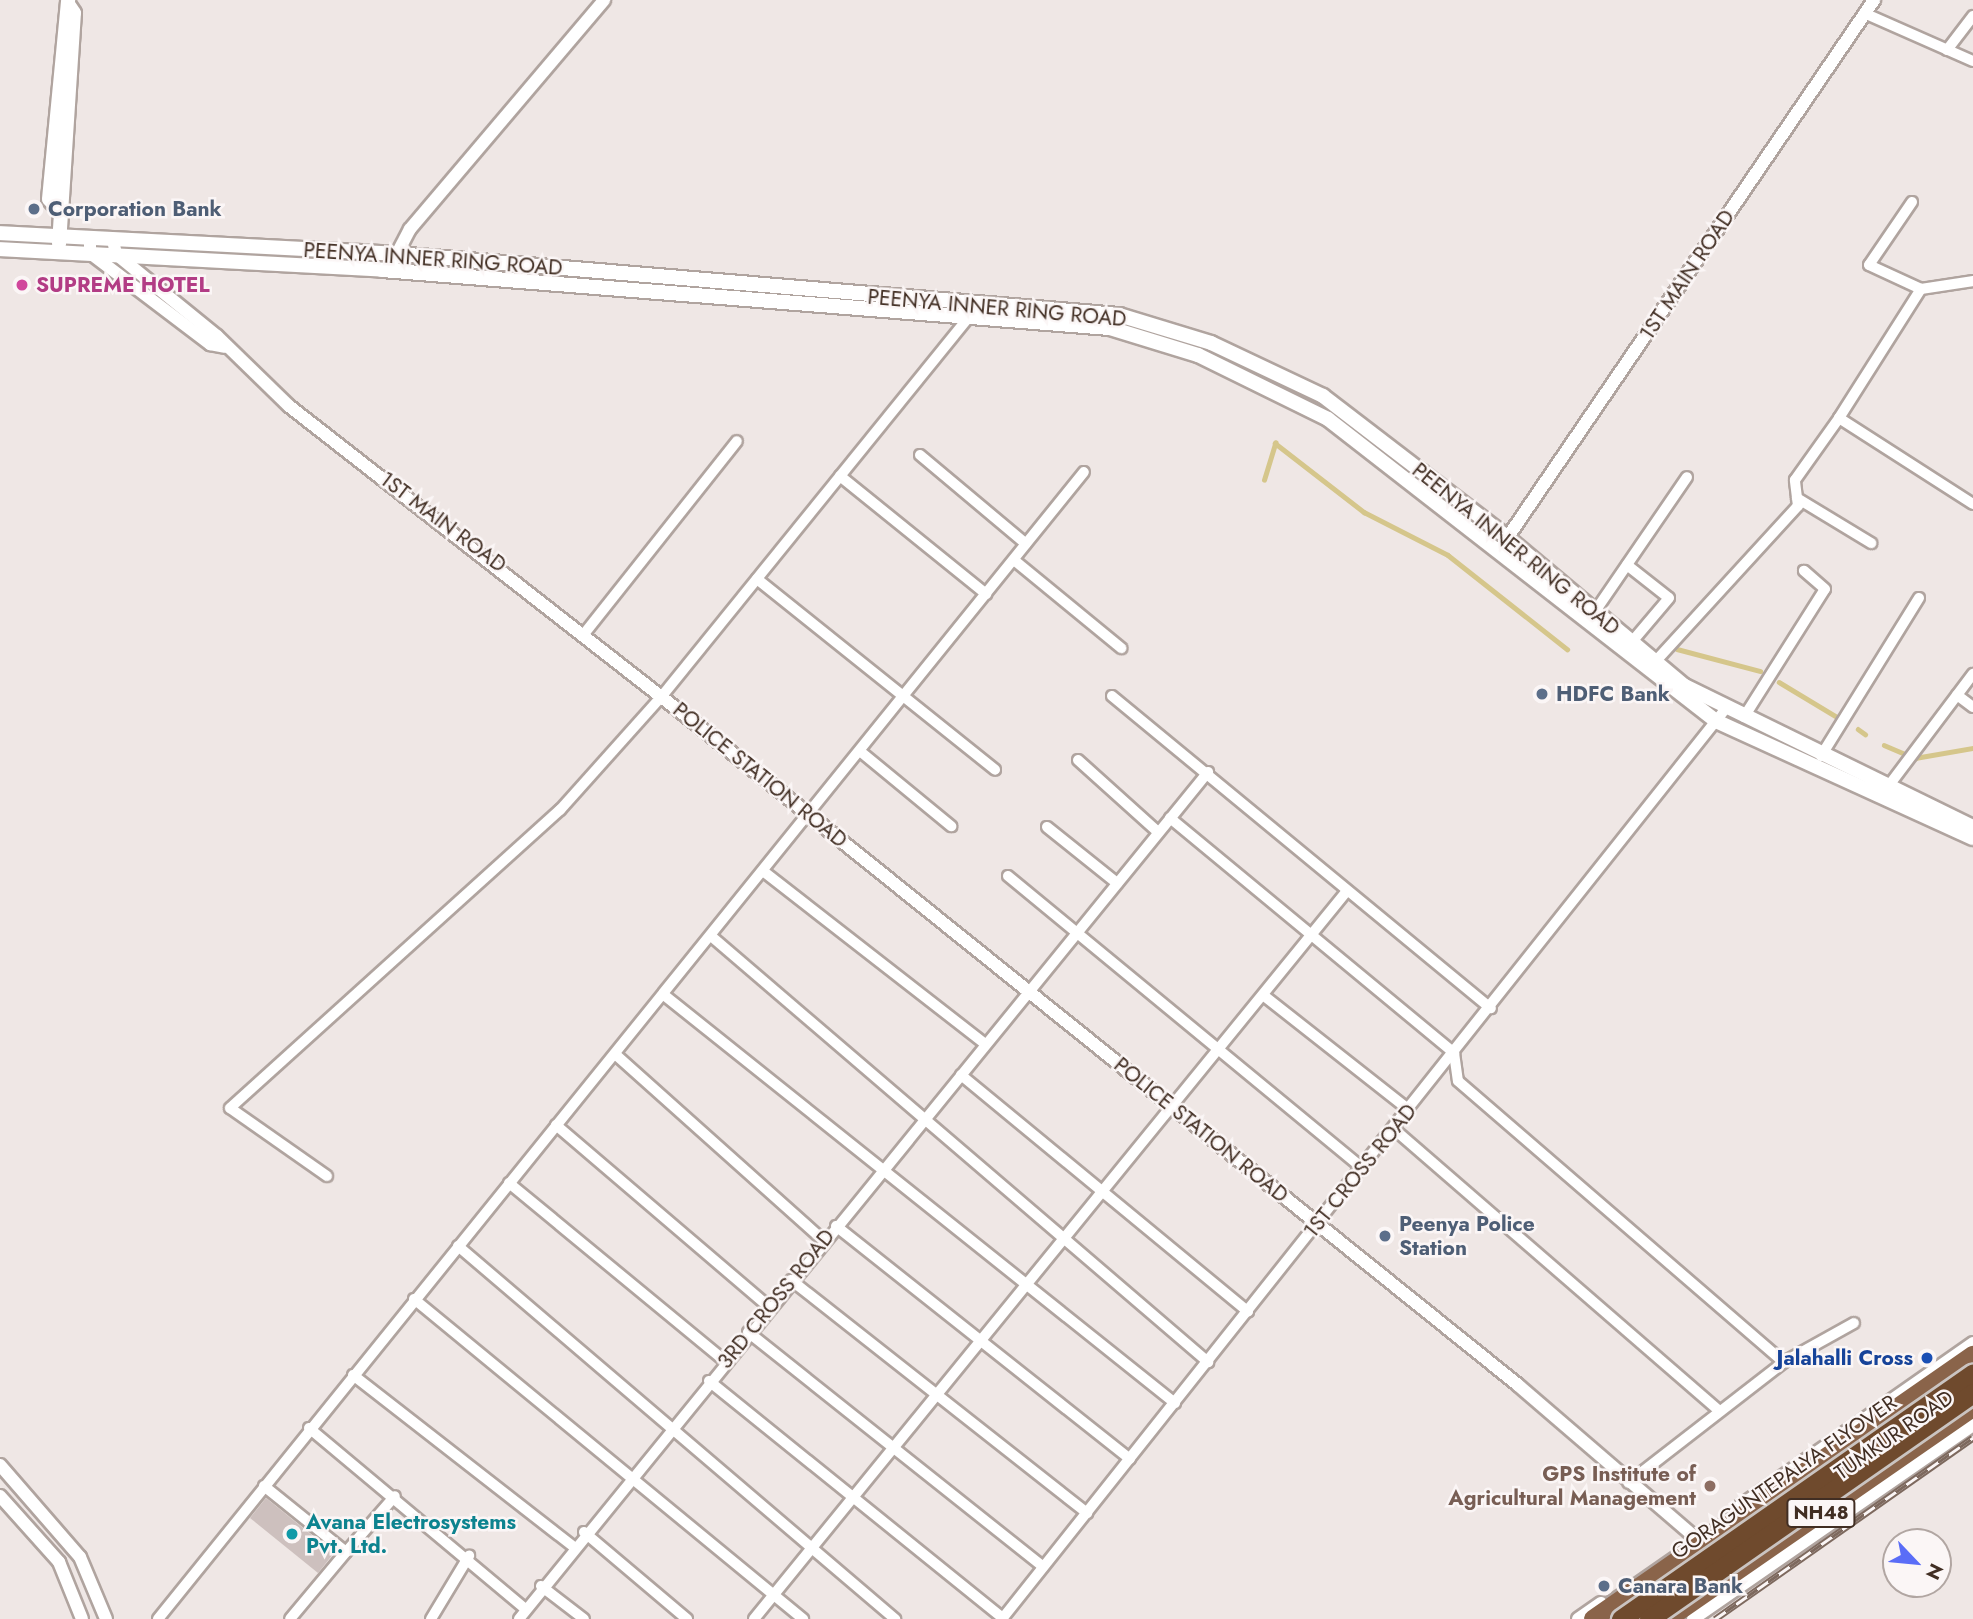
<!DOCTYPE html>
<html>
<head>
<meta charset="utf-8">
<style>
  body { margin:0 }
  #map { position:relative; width:1973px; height:1619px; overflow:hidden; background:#efe7e5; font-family:Jost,sans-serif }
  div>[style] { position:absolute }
  .stream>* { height:4.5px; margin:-2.25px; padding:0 2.25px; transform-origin:2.25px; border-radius:2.25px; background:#d5c68b }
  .building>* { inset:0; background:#cdc0be }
  .roads { filter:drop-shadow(2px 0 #b0a49f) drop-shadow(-2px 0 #b0a49f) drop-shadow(0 2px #b0a49f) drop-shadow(0 -2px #b0a49f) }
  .minor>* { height:10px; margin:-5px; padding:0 5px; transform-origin:5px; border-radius:5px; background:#fff }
  .tertiary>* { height:12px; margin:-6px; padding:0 6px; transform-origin:6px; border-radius:6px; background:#fff }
  .secondary>* { height:14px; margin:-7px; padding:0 7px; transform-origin:7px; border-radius:7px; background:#fff }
  .trunk>* { height:18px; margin:-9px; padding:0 9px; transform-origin:9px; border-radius:9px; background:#8a644a }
  .rail>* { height:7px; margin-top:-3.5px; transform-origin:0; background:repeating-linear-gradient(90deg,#fbf6f6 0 13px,#7d695e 0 26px); box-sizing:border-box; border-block:2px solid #7d695e }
  .bridges { filter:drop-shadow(2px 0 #cac4c1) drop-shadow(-2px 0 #cac4c1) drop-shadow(0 2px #cac4c1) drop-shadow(0 -2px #cac4c1) }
  .motorway-bridge>* { height:19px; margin:-9.5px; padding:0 9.5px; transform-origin:9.5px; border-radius:9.5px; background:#6f4a2d }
  .dots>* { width:19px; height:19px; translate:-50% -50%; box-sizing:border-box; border:4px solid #fbf6f6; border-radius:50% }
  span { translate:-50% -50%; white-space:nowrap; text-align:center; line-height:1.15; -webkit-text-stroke:5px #fbf6f6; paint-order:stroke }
  .shield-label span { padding:2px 5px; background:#fbf6f6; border:2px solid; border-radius:5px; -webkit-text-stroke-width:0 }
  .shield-label { font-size:19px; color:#412e23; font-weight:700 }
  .service-label { font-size:21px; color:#4e5e75; font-weight:700 }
  .left { translate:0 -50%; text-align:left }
  .street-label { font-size:21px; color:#412e23 }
  .hotel-label { font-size:21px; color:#b23c85; font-weight:700 }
  .transit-label { font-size:21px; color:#164399; font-weight:700 }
  .right { translate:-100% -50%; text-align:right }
  .education-label { font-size:21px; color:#785e54; font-weight:700 }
  .culture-label { font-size:21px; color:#0d838f; font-weight:700 }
  .north { position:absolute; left:1882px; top:1528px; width:70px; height:70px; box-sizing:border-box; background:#fbf6f6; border:2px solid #b1a6a2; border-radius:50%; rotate:116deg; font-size:19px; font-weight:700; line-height:28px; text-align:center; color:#412e23 }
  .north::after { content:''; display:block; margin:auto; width:24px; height:32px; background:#5a6df7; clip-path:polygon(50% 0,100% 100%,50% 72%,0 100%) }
</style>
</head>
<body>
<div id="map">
  <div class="stream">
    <div style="left:1264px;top:480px;width:39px;rotate:-73deg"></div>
    <div style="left:1275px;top:443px;width:113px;rotate:37.8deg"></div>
    <div style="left:1364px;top:512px;width:94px;rotate:27.1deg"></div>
    <div style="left:1448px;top:555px;width:152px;rotate:38.3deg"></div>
    <div style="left:1677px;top:649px;width:86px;rotate:14.8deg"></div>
    <div style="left:1779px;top:682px;width:70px;rotate:31deg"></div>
    <div style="left:1858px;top:729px;width:9px;rotate:36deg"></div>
    <div style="left:1884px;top:745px;width:34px;rotate:23deg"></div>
    <div style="left:1915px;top:758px;width:59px;rotate:-9.8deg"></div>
  </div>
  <div class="building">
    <div style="clip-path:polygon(266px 1498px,334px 1553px,318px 1573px,250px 1518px)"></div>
  </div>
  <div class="roads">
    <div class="minor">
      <div style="left:1864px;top:13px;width:119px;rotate:23.8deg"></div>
      <div style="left:1947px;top:50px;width:43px;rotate:-52.6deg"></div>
      <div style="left:1912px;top:202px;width:76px;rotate:124.3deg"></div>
      <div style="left:1869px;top:265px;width:57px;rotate:24.8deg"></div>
      <div style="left:1921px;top:289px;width:53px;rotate:-8.7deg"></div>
      <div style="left:1839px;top:418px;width:153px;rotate:-57.6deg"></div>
      <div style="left:920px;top:455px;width:138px;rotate:40deg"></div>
      <div style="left:840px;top:476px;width:188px;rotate:38.9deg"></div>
      <div style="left:1797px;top:498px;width:87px;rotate:31.3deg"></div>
      <div style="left:1014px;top:560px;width:139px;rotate:39.4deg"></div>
      <div style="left:1627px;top:565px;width:53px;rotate:38.2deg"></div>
      <div style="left:1669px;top:598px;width:59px;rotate:130.2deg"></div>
      <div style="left:757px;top:579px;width:305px;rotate:38.7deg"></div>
      <div style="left:1596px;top:610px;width:161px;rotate:-55.6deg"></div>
      <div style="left:584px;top:634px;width:246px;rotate:-51.6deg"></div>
      <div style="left:1654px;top:663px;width:213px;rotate:-47.5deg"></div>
      <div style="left:1798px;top:506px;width:26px;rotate:-97deg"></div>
      <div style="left:1795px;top:480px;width:76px;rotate:-54.6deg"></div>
      <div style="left:1839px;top:418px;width:159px;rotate:32.7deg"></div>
      <div style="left:1957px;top:695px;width:20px;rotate:37deg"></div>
      <div style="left:1112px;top:696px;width:491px;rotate:39.5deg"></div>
      <div style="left:1744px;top:717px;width:151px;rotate:-57.7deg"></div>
      <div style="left:1825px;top:589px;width:28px;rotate:-139deg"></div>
      <div style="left:861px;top:752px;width:117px;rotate:39.4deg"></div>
      <div style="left:1821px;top:756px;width:186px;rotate:-58.2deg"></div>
      <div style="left:1078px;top:760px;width:108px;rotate:42deg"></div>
      <div style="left:1887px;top:788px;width:143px;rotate:-53deg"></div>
      <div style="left:1170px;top:818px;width:369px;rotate:39.6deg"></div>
      <div style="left:1454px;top:1053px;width:28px;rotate:82deg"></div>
      <div style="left:1458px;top:1081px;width:430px;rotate:40.8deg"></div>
      <div style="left:1784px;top:1362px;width:197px;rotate:142.2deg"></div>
      <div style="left:1047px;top:827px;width:90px;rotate:38.7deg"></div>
      <div style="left:763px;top:871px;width:281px;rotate:37.9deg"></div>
      <div style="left:1008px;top:876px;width:457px;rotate:39.5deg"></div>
      <div style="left:711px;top:936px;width:655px;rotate:40.6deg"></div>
      <div style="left:664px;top:995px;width:654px;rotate:38.61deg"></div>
      <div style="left:1263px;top:995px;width:186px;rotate:38.2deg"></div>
      <div style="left:615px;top:1054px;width:280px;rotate:41.8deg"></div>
      <div style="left:961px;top:1075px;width:372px;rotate:39.5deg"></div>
      <div style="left:556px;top:1125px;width:280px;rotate:40.5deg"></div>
      <div style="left:1394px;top:1129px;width:429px;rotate:40.9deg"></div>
      <div style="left:327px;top:1176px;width:118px;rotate:-145deg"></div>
      <div style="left:230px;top:1108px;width:445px;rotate:-42.1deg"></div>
      <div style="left:560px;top:810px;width:153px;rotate:-48.2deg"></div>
      <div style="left:662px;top:696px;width:486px;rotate:-51deg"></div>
      <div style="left:509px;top:1183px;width:280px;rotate:39.5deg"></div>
      <div style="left:836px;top:1226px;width:375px;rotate:38.4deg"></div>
      <div style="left:458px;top:1246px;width:575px;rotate:40.48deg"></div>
      <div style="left:791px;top:1280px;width:377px;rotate:38.2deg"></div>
      <div style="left:414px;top:1299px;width:504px;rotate:39.44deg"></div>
      <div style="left:748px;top:1332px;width:377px;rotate:38.5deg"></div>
      <div style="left:1784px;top:1362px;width:80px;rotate:-29.1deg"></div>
      <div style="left:353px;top:1375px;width:279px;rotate:37.9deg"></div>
      <div style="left:709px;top:1381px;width:378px;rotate:38.9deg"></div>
      <div style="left:309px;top:1428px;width:279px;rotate:39.9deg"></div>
      <div style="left:264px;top:1486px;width:105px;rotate:38.8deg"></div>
      <div style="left:346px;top:1552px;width:87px;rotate:129.9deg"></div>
      <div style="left:584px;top:1532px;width:135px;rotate:40.2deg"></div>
      <div style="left:346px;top:1552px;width:74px;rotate:-48.8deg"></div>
      <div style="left:541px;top:1586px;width:54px;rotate:37.5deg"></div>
      <div style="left:158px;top:1619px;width:1474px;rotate:-51.09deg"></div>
      <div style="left:431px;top:1619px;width:74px;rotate:-58.9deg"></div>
      <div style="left:519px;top:1619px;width:1092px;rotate:-50.87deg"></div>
      <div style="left:754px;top:1619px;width:939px;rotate:-50.84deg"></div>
      <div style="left:1002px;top:1619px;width:1164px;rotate:-51.52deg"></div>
    </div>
    <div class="tertiary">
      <div style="left:90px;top:239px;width:14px;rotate:90deg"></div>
      <div style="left:90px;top:253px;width:151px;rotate:37.2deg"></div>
      <div style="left:210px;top:344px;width:15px;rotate:11deg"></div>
      <div style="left:113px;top:240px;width:14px;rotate:78deg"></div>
      <div style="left:116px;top:254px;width:130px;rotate:39.1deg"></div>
      <div style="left:217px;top:336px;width:100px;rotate:44.2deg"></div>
      <div style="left:289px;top:406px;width:517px;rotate:38deg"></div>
      <div style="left:696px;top:724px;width:1055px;rotate:38.8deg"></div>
      <div style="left:1518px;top:1385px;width:247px;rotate:40.7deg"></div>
      <div style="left:388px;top:271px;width:47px;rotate:-62.4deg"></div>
      <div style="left:410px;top:229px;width:300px;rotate:-49.7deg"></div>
      <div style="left:1499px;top:550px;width:666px;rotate:-55.71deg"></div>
      <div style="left:0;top:1465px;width:122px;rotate:49deg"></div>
      <div style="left:80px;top:1557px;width:67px;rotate:67.2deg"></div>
      <div style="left:0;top:1496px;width:89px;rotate:48.2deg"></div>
      <div style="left:59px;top:1562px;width:61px;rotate:68deg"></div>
      <div style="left:1739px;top:1507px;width:286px;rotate:-35deg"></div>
      <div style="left:1578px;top:1619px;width:28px;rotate:-35deg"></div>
      <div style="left:1693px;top:1619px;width:341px;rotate:-34.7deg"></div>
    </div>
    <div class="secondary">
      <div style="left:58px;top:209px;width:13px;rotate:-132deg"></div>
      <div style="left:49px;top:199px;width:200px;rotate:-84.5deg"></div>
      <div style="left:0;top:233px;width:398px;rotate:3deg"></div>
      <div style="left:397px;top:254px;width:725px;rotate:4.83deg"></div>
      <div style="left:1119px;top:315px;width:96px;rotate:16.9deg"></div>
      <div style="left:1211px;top:343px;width:124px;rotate:25.3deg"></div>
      <div style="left:1323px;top:396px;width:233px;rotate:37.5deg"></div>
      <div style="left:1508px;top:538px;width:229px;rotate:40deg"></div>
      <div style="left:1683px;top:685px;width:323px;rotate:26.1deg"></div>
      <div style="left:59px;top:244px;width:231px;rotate:-86.3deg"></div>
      <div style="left:74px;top:13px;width:11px;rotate:-124deg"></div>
      <div style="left:0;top:249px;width:383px;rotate:3.1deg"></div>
      <div style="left:382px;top:270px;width:730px;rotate:4.56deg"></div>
      <div style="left:1110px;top:328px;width:92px;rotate:17.1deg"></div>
      <div style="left:1198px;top:355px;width:145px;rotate:26.2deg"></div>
      <div style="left:1328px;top:419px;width:492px;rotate:37.9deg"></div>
      <div style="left:1716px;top:721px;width:282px;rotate:24.5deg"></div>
    </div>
    <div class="trunk">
      <div style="left:1593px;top:1619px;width:463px;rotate:-34.8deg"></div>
      <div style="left:1668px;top:1619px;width:371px;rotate:-34.7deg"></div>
    </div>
  </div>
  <div class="rail">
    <div style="left:1715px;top:1619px;width:315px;rotate:-35.1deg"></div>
  </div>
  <div class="bridges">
    <div class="motorway-bridge">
      <div style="left:1621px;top:1619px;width:429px;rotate:-34.9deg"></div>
      <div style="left:1649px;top:1619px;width:395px;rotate:-34.9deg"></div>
    </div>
  </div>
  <div class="dots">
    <div style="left:34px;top:209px;background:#5c6f8a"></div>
    <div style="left:22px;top:285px;background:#d1479c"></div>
    <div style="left:1542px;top:694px;background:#5c6f8a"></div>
    <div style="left:1385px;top:1236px;background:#5c6f8a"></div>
    <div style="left:1927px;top:1358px;background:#1a4fb4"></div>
    <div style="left:1710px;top:1486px;background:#8d6e63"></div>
    <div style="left:292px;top:1534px;background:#0f9aa8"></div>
    <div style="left:1604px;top:1586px;background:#5c6f8a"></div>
  </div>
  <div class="shield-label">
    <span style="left:1821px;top:1513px">NH48</span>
  </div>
  <div class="service-label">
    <span class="left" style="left:48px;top:209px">Corporation Bank</span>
    <span class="left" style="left:1556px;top:694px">HDFC Bank</span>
    <span class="left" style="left:1399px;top:1236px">Peenya Police<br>Station</span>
    <span class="left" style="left:1618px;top:1586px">Canara Bank</span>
  </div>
  <div class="street-label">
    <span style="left:433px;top:259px;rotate:4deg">PEENYA INNER RING ROAD</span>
    <span style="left:1687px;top:275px;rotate:-56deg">1ST MAIN ROAD</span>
    <span style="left:997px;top:308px;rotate:5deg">PEENYA INNER RING ROAD</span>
    <span style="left:443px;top:522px;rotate:37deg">1ST MAIN ROAD</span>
    <span style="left:1516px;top:549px;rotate:39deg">PEENYA INNER RING ROAD</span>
    <span style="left:760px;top:775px;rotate:39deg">POLICE STATION ROAD</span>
    <span style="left:1201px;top:1130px;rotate:39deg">POLICE STATION ROAD</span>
    <span style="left:1360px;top:1171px;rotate:-51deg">1ST CROSS ROAD</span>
    <span style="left:776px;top:1299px;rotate:-51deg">3RD CROSS ROAD</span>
    <span style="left:1894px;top:1435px;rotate:-35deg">TUMKUR ROAD</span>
    <span style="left:1784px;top:1477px;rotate:-35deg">GORAGUNTEPALYA FLYOVER</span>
  </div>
  <div class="hotel-label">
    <span class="left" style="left:36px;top:285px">SUPREME HOTEL</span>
  </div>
  <div class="transit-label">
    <span class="right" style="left:1913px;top:1358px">Jalahalli Cross</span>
  </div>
  <div class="education-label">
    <span class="right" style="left:1696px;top:1486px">GPS Institute of<br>Agricultural Management</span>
  </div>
  <div class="culture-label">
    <span class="left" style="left:306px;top:1534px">Avana Electrosystems<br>Pvt. Ltd.</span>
  </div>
  <div class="north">N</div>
</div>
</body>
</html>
